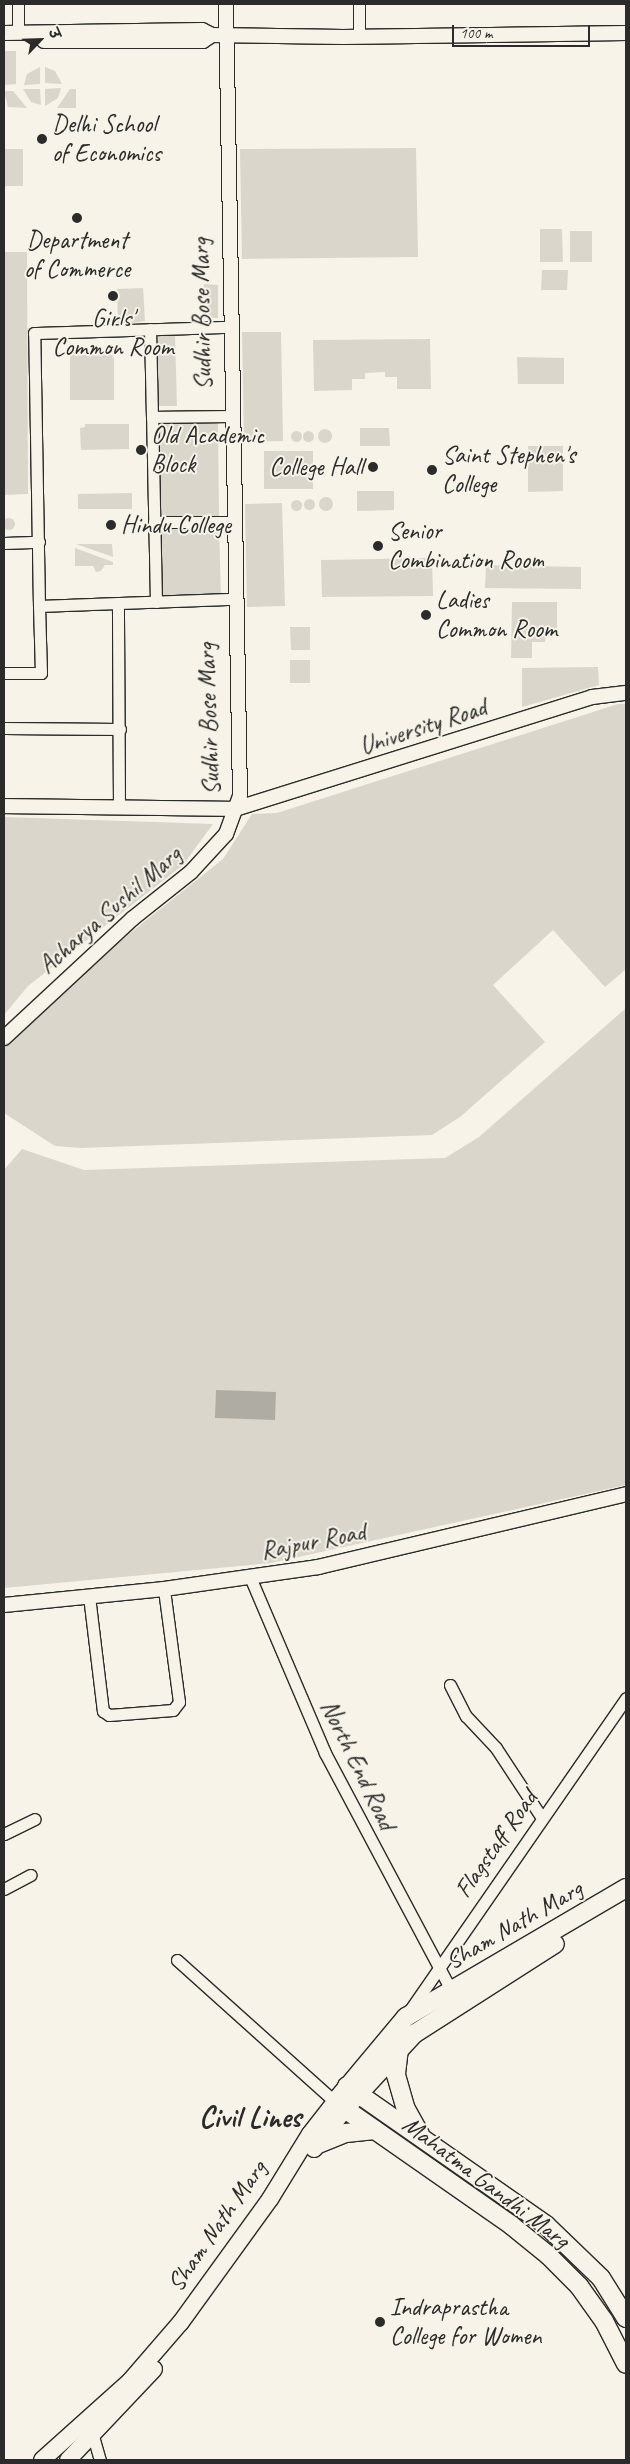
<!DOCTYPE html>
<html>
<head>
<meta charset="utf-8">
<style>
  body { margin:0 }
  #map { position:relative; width:630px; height:2464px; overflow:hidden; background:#f7f3e8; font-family:Caveat,"Playpen Sans Deva",sans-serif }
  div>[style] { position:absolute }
  .green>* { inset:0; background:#dad6cc }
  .round { border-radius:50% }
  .water>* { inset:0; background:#afaca4 }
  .roads { filter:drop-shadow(1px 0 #2b2b2b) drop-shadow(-1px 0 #2b2b2b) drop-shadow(0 1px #2b2b2b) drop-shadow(0 -1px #2b2b2b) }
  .minor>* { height:11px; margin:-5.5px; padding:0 5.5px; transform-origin:5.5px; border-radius:5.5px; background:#f7f3e8 }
  .tertiary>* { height:14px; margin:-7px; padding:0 7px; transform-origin:7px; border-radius:7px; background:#f7f3e8 }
  .secondary>* { height:16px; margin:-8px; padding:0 8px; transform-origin:8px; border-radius:8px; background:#f7f3e8 }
  .primary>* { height:18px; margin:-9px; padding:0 9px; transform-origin:9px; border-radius:9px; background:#f7f3e8 }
  .dots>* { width:14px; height:14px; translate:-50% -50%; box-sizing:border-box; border:2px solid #f7f3e8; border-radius:50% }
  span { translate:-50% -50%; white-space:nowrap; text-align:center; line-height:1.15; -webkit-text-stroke:4px #f7f3e8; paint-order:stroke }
  .poi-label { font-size:25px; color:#2b2b2b }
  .left { translate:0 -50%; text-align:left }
  .right { translate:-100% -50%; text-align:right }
  .street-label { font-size:25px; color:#2b2b2b }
  .district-label { font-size:30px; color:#2b2b2b; font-weight:700 }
  .frame { position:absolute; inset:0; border:5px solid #2b2b2b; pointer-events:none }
  .north { position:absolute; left:15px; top:15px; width:50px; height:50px; -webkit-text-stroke:4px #f7f3e8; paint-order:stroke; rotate:66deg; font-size:14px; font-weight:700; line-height:20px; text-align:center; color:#2b2b2b }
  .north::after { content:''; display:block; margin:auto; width:18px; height:22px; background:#2b2b2b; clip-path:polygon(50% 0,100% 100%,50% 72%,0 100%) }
  .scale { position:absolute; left:452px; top:25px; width:138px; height:22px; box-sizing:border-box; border:2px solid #2b2b2b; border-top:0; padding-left:6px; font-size:15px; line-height:18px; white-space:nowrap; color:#2b2b2b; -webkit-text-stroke:4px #f7f3e8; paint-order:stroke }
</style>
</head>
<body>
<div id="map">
  <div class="green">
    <div style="clip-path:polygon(4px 51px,16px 51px,16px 84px,4px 85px)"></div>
    <div style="clip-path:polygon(40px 67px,40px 84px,24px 85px,27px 74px)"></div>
    <div style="clip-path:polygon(45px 67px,55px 71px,62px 84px,45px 83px)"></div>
    <div style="clip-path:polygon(61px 88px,58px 98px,45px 106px,45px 89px)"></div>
    <div style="clip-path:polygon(23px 89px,40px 89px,41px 105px,31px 102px)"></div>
    <div style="clip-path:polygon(70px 89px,76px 89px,76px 108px,57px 108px)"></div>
    <div style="clip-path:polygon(4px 91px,13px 91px,27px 108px,8px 107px)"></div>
    <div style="clip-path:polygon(416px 148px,418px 257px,242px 259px,240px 149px)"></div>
    <div style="clip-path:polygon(4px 149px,23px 149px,23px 186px,4px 186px)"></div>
    <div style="clip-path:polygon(540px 229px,562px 229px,563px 262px,540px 262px)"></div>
    <div style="clip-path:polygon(570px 231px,592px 231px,592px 262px,570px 262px)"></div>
    <div style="clip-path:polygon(4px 252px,27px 252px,28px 494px,4px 495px)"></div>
    <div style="clip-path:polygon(542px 270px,568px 270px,567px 290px,541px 290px)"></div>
    <div style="clip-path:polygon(204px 284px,218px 285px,218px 318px,204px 318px)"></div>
    <div style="clip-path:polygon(143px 288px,145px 321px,118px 325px,117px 289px)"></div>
    <div style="clip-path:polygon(242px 332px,281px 332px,283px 441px,244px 442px)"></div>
    <div style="clip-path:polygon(175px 334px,177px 406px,157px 406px,155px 335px)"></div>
    <div style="clip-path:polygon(430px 339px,431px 389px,397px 389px,397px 377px,385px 377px,385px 372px,365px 373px,365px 379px,352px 379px,352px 390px,314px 391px,313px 340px)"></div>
    <div style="clip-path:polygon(70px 355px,114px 355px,114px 400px,70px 400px)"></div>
    <div style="clip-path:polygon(517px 357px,564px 358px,564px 384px,518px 384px)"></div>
    <div style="clip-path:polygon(158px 421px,218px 421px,219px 519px,162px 519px,159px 512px)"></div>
    <div style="clip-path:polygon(85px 424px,129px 424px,129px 449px,81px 450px,80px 428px,85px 427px)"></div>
    <div style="clip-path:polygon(360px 428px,389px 428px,390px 446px,360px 446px)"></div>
    <div class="round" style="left:318px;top:429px;width:14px;height:14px"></div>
    <div class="round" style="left:290.5px;top:430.5px;width:11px;height:11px"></div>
    <div class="round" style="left:302.5px;top:430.5px;width:11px;height:11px"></div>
    <div style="clip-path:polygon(528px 446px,563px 446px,563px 491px,528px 492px)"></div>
    <div style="clip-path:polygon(264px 451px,313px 451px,313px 489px,264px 489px)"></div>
    <div style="clip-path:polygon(357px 491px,394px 491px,394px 510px,357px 511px)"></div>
    <div style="clip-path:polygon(132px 493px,132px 509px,78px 509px,78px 494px)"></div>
    <div class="round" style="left:319px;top:497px;width:14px;height:14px"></div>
    <div class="round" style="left:303.5px;top:498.5px;width:11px;height:11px"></div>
    <div class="round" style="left:290.5px;top:499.5px;width:11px;height:11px"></div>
    <div style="clip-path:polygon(282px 503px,285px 606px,247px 607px,245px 504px)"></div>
    <div class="round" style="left:3px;top:518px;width:12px;height:12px"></div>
    <div style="clip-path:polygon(219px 527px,221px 596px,161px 598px,159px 529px)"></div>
    <div style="clip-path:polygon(76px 544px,112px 544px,113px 557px)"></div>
    <div style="clip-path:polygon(75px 548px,113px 562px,113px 565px,105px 565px,101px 571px,96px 572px,93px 566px,75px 566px)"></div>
    <div style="clip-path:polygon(432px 558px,433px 596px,322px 597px,321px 560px)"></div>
    <div style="clip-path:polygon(486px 565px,581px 567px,581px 589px,485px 588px)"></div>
    <div style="clip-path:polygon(512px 602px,557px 602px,557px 630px,546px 631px,545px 642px,532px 642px,532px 658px,511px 658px)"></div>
    <div style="clip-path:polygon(290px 627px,310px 627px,310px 650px,291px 650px)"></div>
    <div style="clip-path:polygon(290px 660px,310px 660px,310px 683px,290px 683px)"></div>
    <div style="clip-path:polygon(598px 667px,599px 685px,522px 707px,522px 668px)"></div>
    <div style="clip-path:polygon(618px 704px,626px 704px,626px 969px,605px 987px,553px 930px,493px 985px,545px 1042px,460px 1117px,432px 1135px,81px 1148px,55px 1146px,4px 1113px,4px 1048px,105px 953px,223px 859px,252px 814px,277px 813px)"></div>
    <div style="clip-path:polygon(4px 817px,213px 824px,183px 865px,28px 986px,4px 1015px)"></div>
    <div style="clip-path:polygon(626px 1008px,626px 1485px,271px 1563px,4px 1588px,4px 1170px,22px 1149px,84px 1170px,445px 1158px,479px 1137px)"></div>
  </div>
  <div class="water">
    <div style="clip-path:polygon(216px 1390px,276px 1392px,275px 1420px,215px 1418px)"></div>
  </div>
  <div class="roads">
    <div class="minor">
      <div style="left:359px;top:4px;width:33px;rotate:90deg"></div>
      <div style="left:18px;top:32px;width:28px;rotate:-90deg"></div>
      <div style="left:150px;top:329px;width:88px;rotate:88.7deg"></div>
      <div style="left:154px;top:522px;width:74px"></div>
      <div style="left:4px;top:543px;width:35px;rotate:-2deg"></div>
      <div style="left:156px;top:602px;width:185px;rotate:-91.2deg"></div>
      <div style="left:152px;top:417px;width:74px;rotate:-0.8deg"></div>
      <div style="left:39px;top:606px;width:273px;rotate:-91deg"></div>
      <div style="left:34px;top:333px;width:191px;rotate:-1.8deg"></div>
      <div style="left:4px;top:673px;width:37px"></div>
      <div style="left:41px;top:673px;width:67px;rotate:-91.7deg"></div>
      <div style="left:39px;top:606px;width:79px;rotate:-2.2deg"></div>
      <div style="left:4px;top:728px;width:116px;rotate:0.5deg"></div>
      <div style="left:119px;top:807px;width:204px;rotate:-90.3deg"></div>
      <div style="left:118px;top:603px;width:111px;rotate:-2.1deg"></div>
      <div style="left:250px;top:1577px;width:191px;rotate:66.9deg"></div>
      <div style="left:325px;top:1753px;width:268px;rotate:62deg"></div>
      <div style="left:89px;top:1596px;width:116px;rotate:83.1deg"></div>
      <div style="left:103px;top:1711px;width:7px;rotate:34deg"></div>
      <div style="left:109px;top:1715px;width:64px;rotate:-4.5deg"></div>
      <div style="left:173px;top:1710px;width:10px;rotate:-53deg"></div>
      <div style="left:179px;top:1702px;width:114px;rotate:-97.6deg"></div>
      <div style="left:450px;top:1685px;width:35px;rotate:63deg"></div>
      <div style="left:466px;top:1716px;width:44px;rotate:46.8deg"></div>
      <div style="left:496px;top:1748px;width:84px;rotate:56.7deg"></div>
      <div style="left:4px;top:1834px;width:34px;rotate:-26deg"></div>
      <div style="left:4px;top:1889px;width:30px;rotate:-28deg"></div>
      <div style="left:177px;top:1960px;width:212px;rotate:41.9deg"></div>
      <div style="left:408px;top:2013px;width:383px;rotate:-55.3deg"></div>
      <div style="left:93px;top:2436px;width:25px;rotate:74deg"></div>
    </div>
    <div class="tertiary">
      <div style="left:4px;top:33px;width:198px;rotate:-0.9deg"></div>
      <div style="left:202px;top:30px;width:11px;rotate:27deg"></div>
      <div style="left:212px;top:35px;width:131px;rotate:0.9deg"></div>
      <div style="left:343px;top:37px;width:283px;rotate:-0.8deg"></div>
      <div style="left:44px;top:41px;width:159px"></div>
      <div style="left:203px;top:41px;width:11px;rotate:-34deg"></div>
      <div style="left:4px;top:806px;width:231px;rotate:0.7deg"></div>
      <div style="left:235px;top:809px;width:374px;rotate:-17.4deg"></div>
      <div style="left:592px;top:697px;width:34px;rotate:-7deg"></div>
      <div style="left:4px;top:1038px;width:175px;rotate:-42.9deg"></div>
      <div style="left:132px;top:919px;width:75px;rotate:-38.5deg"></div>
      <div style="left:191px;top:872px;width:52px;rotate:-47.4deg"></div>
      <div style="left:226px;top:834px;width:40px;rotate:-69.8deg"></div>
      <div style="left:240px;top:796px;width:792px;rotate:-91.01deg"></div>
      <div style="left:4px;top:1605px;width:161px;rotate:-5.7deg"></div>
      <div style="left:164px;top:1589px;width:156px;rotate:-8.1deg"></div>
      <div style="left:318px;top:1567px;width:317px;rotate:-13.3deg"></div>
    </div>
    <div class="secondary">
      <div style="left:314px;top:2149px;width:51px;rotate:-52.2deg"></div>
      <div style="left:42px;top:2460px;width:118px;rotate:-41.9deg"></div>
      <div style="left:130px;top:2381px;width:78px;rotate:-49.2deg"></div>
      <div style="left:181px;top:2322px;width:152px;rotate:-54.1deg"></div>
      <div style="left:270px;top:2199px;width:76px;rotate:-58.4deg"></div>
      <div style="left:310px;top:2134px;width:41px;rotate:-52deg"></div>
      <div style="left:68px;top:2460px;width:125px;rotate:-46.6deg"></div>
    </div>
    <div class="primary">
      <div style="left:626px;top:1888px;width:255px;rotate:149.6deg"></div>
      <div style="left:406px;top:2017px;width:111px;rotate:129.9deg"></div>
      <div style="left:335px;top:2102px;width:215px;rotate:34.9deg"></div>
      <div style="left:511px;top:2225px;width:48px;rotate:39deg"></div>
      <div style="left:548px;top:2255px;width:44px;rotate:45deg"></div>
      <div style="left:579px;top:2286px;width:43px;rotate:54.5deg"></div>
      <div style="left:604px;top:2321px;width:48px;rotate:62.9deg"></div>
      <div style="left:399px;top:2049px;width:26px;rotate:97deg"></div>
      <div style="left:396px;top:2075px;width:35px;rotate:74deg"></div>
      <div style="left:406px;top:2109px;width:29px;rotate:61deg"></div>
      <div style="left:347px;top:2086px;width:243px;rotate:34.9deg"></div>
      <div style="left:546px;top:2225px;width:76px;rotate:43.9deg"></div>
      <div style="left:601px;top:2278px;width:47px;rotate:58deg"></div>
      <div style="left:352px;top:2101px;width:91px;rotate:-47.2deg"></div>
      <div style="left:414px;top:2034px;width:167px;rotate:-32.6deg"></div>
      <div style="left:316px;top:2145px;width:32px;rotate:-22deg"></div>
      <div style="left:346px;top:2133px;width:29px;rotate:-6deg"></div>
    </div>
  </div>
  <div class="dots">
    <div style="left:42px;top:139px;background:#2b2b2b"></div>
    <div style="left:77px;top:218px;background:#2b2b2b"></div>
    <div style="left:113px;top:296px;background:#2b2b2b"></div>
    <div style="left:141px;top:450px;background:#2b2b2b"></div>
    <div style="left:373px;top:467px;background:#2b2b2b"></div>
    <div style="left:432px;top:470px;background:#2b2b2b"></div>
    <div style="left:111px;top:525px;background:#2b2b2b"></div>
    <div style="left:378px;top:546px;background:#2b2b2b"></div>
    <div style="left:426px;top:615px;background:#2b2b2b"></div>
    <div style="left:380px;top:2322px;background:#2b2b2b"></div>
  </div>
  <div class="poi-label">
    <span class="left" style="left:52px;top:139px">Delhi School<br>of Economics</span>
    <span style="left:77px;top:255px">Department<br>of Commerce</span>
    <span style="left:113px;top:333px">Girls'<br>Common Room</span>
    <span class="left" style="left:151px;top:450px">Old Academic<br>Block</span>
    <span class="left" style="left:442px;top:470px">Saint Stephen's<br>College</span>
    <span class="right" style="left:363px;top:467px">College Hall</span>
    <span class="left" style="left:121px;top:525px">Hindu College</span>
    <span class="left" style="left:388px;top:546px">Senior<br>Combination Room</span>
    <span class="left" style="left:436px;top:615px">Ladies<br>Common Room</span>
    <span class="left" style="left:390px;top:2322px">Indraprastha<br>College for Women</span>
  </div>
  <div class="street-label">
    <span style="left:202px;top:314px;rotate:-91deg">Sudhir Bose Marg</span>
    <span style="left:209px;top:719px;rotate:-92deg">Sudhir Bose Marg</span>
    <span style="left:423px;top:727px;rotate:-18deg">University Road</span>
    <span style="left:110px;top:910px;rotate:-41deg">Acharya Sushil Marg</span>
    <span style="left:313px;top:1542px;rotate:-11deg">Rajpur Road</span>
    <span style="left:358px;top:1765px;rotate:64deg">North End Road</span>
    <span style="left:496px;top:1844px;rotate:-55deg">Flagstaff Road</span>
    <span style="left:514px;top:1925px;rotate:-30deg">Sham Nath Marg</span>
    <span style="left:486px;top:2182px;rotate:37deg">Mahatma Gandhi Marg</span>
    <span style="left:217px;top:2226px;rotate:-55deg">Sham Nath Marg</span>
  </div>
  <div class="district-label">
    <span style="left:250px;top:2117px">Civil Lines</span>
  </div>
  <div class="frame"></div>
  <div class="north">उ</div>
  <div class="scale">100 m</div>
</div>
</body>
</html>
